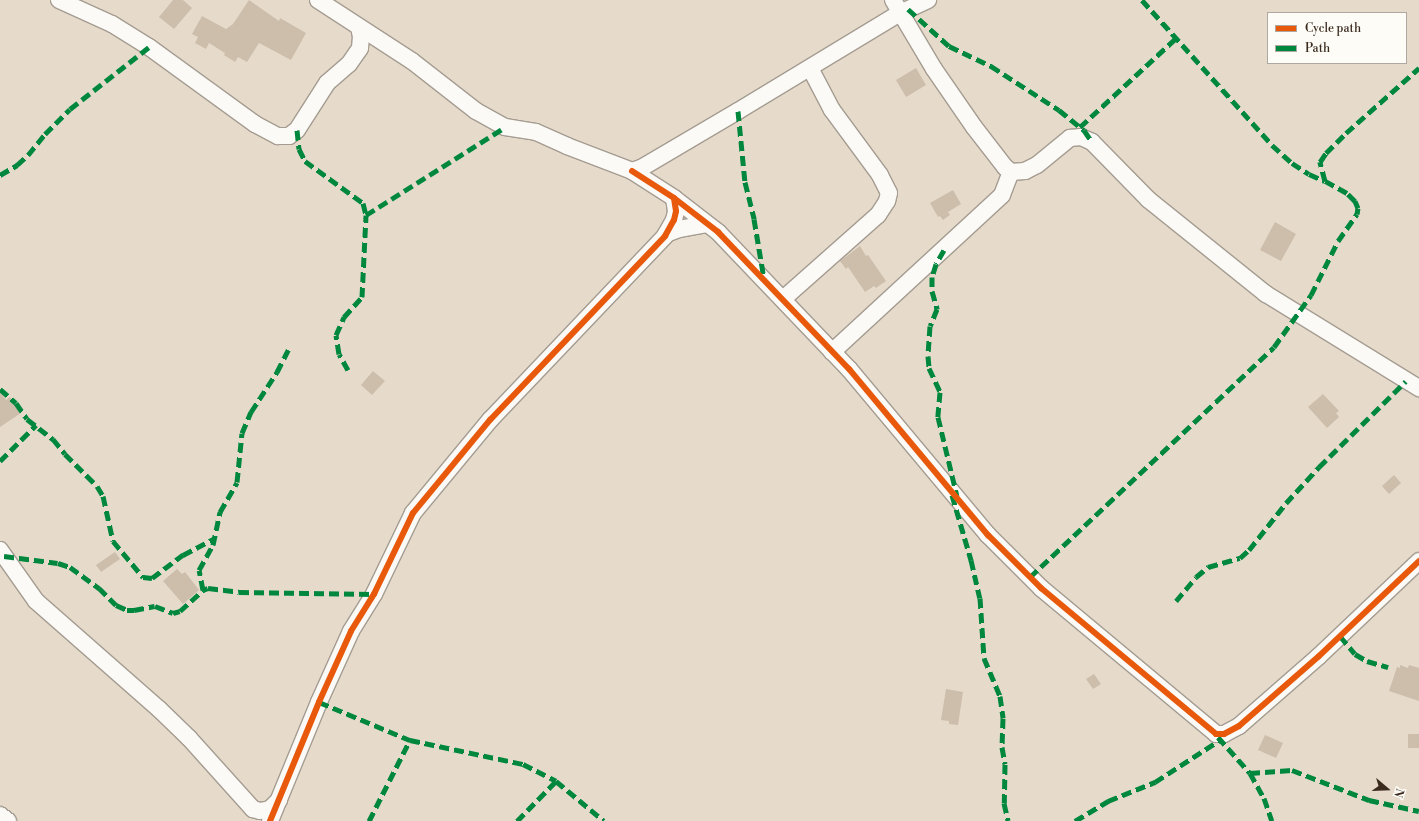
<!DOCTYPE html>
<html>
<head>
<meta charset="utf-8">
<style>
  body { margin:0 }
  #map { position:relative; width:1419px; height:821px; overflow:hidden; background:#e6dbcb; font-family:"Libre Bodoni",serif }
  div>[style] { position:absolute }
  .building>* { inset:0; background:#cdbdab }
  .roads { filter:drop-shadow(1px 0 #a59c91) drop-shadow(-1px 0 #a59c91) drop-shadow(0 1px #a59c91) drop-shadow(0 -1px #a59c91) }
  .minor>* { height:16px; margin:-8px; padding:0 8px; transform-origin:8px; border-radius:8px; background:#fbfaf7 }
  .quiet>* { height:5px; margin-top:-2.5px; transform-origin:0; background:repeating-linear-gradient(90deg,#00873e 0 10px,transparent 0 15px) }
  .cycleway>* { height:6px; margin:-3px; padding:0 3px; transform-origin:3px; border-radius:3px; background:#e8590c }
  span { translate:-50% -50%; white-space:nowrap; text-align:center; line-height:1.15; -webkit-text-stroke:4px #fdfcf7; paint-order:stroke }
  .legend { position:absolute; left:1267px; top:12px; width:140px; height:52px; box-sizing:border-box; background:#fdfcf7; border:1px solid #afa8a0; margin:0; padding:5px 7px; list-style:none; font-size:12px; color:#3b2a1e }
  .legend li { display:flex; align-items:center; gap:8px; height:20px }
  .legend b { width:20px; border:1px solid #afa8a0 }
  .north { position:absolute; left:1367px; top:769px; width:40px; height:40px; -webkit-text-stroke:3px #fdfcf7; paint-order:stroke; rotate:109deg; font-size:11px; font-weight:700; line-height:16px; text-align:center; color:#3b2a1e }
  .north::after { content:''; display:block; margin:auto; width:14px; height:18px; background:#3b2a1e; clip-path:polygon(50% 0,100% 100%,50% 72%,0 100%) }
</style>
</head>
<body>
<div id="map">
  <div class="building">
    <div style="clip-path:polygon(173px 0,183px 0,192px 8px,174px 29px,159px 17px)"></div>
    <div style="clip-path:polygon(249px 0,279px 21px,280px 18px,306px 33px,291px 60px,259px 43px,247px 62px,238px 57px,235px 62px,224px 55px,225px 53px,209px 43px,206px 49px,195px 43px,198px 37px,192px 34px,202px 16px,226px 29px,233px 24px)"></div>
    <div style="clip-path:polygon(916px 68px,926px 85px,906px 97px,896px 80px)"></div>
    <div style="clip-path:polygon(953px 190px,961px 204px,948px 212px,950px 215px,943px 220px,940px 216px,938px 217px,930px 203px)"></div>
    <div style="clip-path:polygon(1275px 222px,1296px 234px,1281px 261px,1260px 250px)"></div>
    <div style="clip-path:polygon(860px 246px,866px 256px,868px 255px,886px 281px,876px 288px,874px 286px,865px 292px,848px 267px,846px 269px,840px 261px)"></div>
    <div style="clip-path:polygon(373px 371px,385px 381px,372px 395px,361px 385px)"></div>
    <div style="clip-path:polygon(0 391px,6px 400px,10px 397px,21px 413px,0 427px)"></div>
    <div style="clip-path:polygon(1323px 394px,1339px 411px,1336px 413px,1339px 417px,1327px 428px,1308px 407px)"></div>
    <div style="clip-path:polygon(1394px 475px,1401px 483px,1389px 494px,1382px 486px)"></div>
    <div style="clip-path:polygon(115px 552px,120px 559px,101px 572px,96px 565px)"></div>
    <div style="clip-path:polygon(177px 569px,182px 574px,185px 572px,199px 590px,183px 604px,163px 581px)"></div>
    <div style="clip-path:polygon(1400px 665px,1408px 668px,1409px 665px,1419px 668px,1419px 701px,1389px 691px,1397px 667px,1400px 668px)"></div>
    <div style="clip-path:polygon(1094px 674px,1101px 684px,1093px 689px,1086px 679px)"></div>
    <div style="clip-path:polygon(946px 689px,963px 692px,958px 725px,949px 724px,949px 721px,941px 720px)"></div>
    <div style="clip-path:polygon(1408px 734px,1419px 734px,1419px 748px,1408px 748px)"></div>
    <div style="clip-path:polygon(1265px 735px,1283px 743px,1276px 758px,1258px 750px)"></div>
  </div>
  <div class="roads">
    <div class="minor">
      <div style="left:59px;top:0;width:58px;rotate:24.4deg"></div>
      <div style="left:112px;top:24px;width:44px;rotate:31.9deg"></div>
      <div style="left:149px;top:47px;width:131px;rotate:36deg"></div>
      <div style="left:255px;top:124px;width:26px;rotate:28deg"></div>
      <div style="left:278px;top:136px;width:11px"></div>
      <div style="left:289px;top:136px;width:10px;rotate:-37deg"></div>
      <div style="left:297px;top:130px;width:56px;rotate:-57.4deg"></div>
      <div style="left:327px;top:83px;width:29px;rotate:-41deg"></div>
      <div style="left:349px;top:64px;width:19px;rotate:-55deg"></div>
      <div style="left:360px;top:48px;width:11px;rotate:-85deg"></div>
      <div style="left:361px;top:37px;width:10px;rotate:-101deg"></div>
      <div style="left:318px;top:0;width:112px;rotate:33deg"></div>
      <div style="left:412px;top:61px;width:81px;rotate:38deg"></div>
      <div style="left:476px;top:111px;width:33px;rotate:29deg"></div>
      <div style="left:505px;top:127px;width:31px;rotate:9deg"></div>
      <div style="left:536px;top:132px;width:34px;rotate:24deg"></div>
      <div style="left:567px;top:146px;width:70px;rotate:21deg"></div>
      <div style="left:632px;top:171px;width:12px;rotate:-20deg"></div>
      <div style="left:643px;top:167px;width:110px;rotate:-30.5deg"></div>
      <div style="left:738px;top:111px;width:189px;rotate:-31.2deg"></div>
      <div style="left:900px;top:13px;width:31px;rotate:-25deg"></div>
      <div style="left:893px;top:0;width:80px;rotate:59.3deg"></div>
      <div style="left:934px;top:69px;width:70px;rotate:55.4deg"></div>
      <div style="left:974px;top:127px;width:51px;rotate:52.2deg"></div>
      <div style="left:1005px;top:167px;width:8px;rotate:40deg"></div>
      <div style="left:1011px;top:172px;width:14px;rotate:-4deg"></div>
      <div style="left:1025px;top:171px;width:13px;rotate:-27deg"></div>
      <div style="left:1037px;top:165px;width:43px;rotate:-39.3deg"></div>
      <div style="left:1070px;top:138px;width:11px;rotate:-5deg"></div>
      <div style="left:1081px;top:137px;width:12px;rotate:24deg"></div>
      <div style="left:1092px;top:142px;width:81px;rotate:45.5deg"></div>
      <div style="left:1149px;top:200px;width:150px;rotate:38.8deg"></div>
      <div style="left:1266px;top:294px;width:180px;rotate:31.6deg"></div>
      <div style="left:632px;top:171px;width:50px;rotate:32.7deg"></div>
      <div style="left:674px;top:198px;width:56px;rotate:37.7deg"></div>
      <div style="left:718px;top:232px;width:190px;rotate:46.3deg"></div>
      <div style="left:849px;top:369px;width:217px;rotate:50.1deg"></div>
      <div style="left:988px;top:535px;width:75px;rotate:45deg"></div>
      <div style="left:1041px;top:588px;width:228px;rotate:39.8deg"></div>
      <div style="left:1216px;top:734px;width:8px"></div>
      <div style="left:1224px;top:734px;width:17px;rotate:-28deg"></div>
      <div style="left:1239px;top:726px;width:106px;rotate:-41.2deg"></div>
      <div style="left:1319px;top:656px;width:138px;rotate:-43.5deg"></div>
      <div style="left:666px;top:234px;width:14px;rotate:-21deg"></div>
      <div style="left:679px;top:229px;width:28px;rotate:-10deg"></div>
      <div style="left:783px;top:299px;width:127px;rotate:-41.5deg"></div>
      <div style="left:878px;top:215px;width:17px;rotate:-57deg"></div>
      <div style="left:887px;top:201px;width:8px;rotate:-76deg"></div>
      <div style="left:889px;top:193px;width:20px;rotate:-117deg"></div>
      <div style="left:880px;top:175px;width:81px;rotate:-126.4deg"></div>
      <div style="left:832px;top:110px;width:47px;rotate:-117.6deg"></div>
      <div style="left:832px;top:352px;width:231px;rotate:-42.7deg"></div>
      <div style="left:1002px;top:195px;width:25px;rotate:-69deg"></div>
      <div style="left:0;top:550px;width:62px;rotate:54.8deg"></div>
      <div style="left:36px;top:601px;width:164px;rotate:41.3deg"></div>
      <div style="left:159px;top:709px;width:42px;rotate:44deg"></div>
      <div style="left:189px;top:738px;width:96px;rotate:48deg"></div>
      <div style="left:253px;top:809px;width:7px;rotate:16deg"></div>
      <div style="left:260px;top:811px;width:10px;rotate:-11deg"></div>
      <div style="left:270px;top:809px;width:13px;rotate:-45deg"></div>
      <div style="left:0;top:815px;width:10px;rotate:37deg"></div>
      <div style="left:270px;top:821px;width:129px;rotate:-67.6deg"></div>
      <div style="left:319px;top:702px;width:78px;rotate:-65.7deg"></div>
      <div style="left:351px;top:631px;width:44px;rotate:-58.1deg"></div>
      <div style="left:374px;top:594px;width:90px;rotate:-64.3deg"></div>
      <div style="left:413px;top:513px;width:121px;rotate:-50.4deg"></div>
      <div style="left:490px;top:420px;width:254px;rotate:-46.4deg"></div>
      <div style="left:665px;top:236px;width:18px;rotate:-61deg"></div>
      <div style="left:674px;top:220px;width:9px;rotate:-77deg"></div>
      <div style="left:676px;top:211px;width:13px;rotate:-99deg"></div>
    </div>
  </div>
  <div class="quiet">
    <div style="left:1142px;top:0;width:195px;rotate:48.1deg"></div>
    <div style="left:1272px;top:145px;width:27px;rotate:42deg"></div>
    <div style="left:1292px;top:163px;width:20px;rotate:33deg"></div>
    <div style="left:1309px;top:174px;width:17px;rotate:24deg"></div>
    <div style="left:908px;top:9px;width:55px;rotate:42.1deg"></div>
    <div style="left:949px;top:46px;width:47px;rotate:25.5deg"></div>
    <div style="left:991px;top:66px;width:81px;rotate:32.9deg"></div>
    <div style="left:1059px;top:110px;width:32px;rotate:39deg"></div>
    <div style="left:1084px;top:130px;width:14px;rotate:56deg"></div>
    <div style="left:738px;top:111px;width:71px;rotate:84.4deg"></div>
    <div style="left:745px;top:182px;width:38px;rotate:76deg"></div>
    <div style="left:754px;top:219px;width:61px;rotate:80.5deg"></div>
    <div style="left:1080px;top:127px;width:129px;rotate:-42.8deg"></div>
    <div style="left:297px;top:130px;width:19px;rotate:84deg"></div>
    <div style="left:299px;top:149px;width:13px;rotate:63deg"></div>
    <div style="left:305px;top:161px;width:72px;rotate:35.9deg"></div>
    <div style="left:363px;top:203px;width:12px;rotate:76deg"></div>
    <div style="left:0;top:175px;width:20px;rotate:-30deg"></div>
    <div style="left:17px;top:165px;width:15px;rotate:-42deg"></div>
    <div style="left:28px;top:155px;width:27px;rotate:-51deg"></div>
    <div style="left:45px;top:134px;width:35px;rotate:-45deg"></div>
    <div style="left:70px;top:109px;width:100px;rotate:-38.1deg"></div>
    <div style="left:944px;top:250px;width:16px;rotate:120deg"></div>
    <div style="left:936px;top:264px;width:14px;rotate:107deg"></div>
    <div style="left:932px;top:277px;width:14px;rotate:90deg"></div>
    <div style="left:932px;top:291px;width:19px;rotate:74deg"></div>
    <div style="left:937px;top:309px;width:18px;rotate:112deg"></div>
    <div style="left:930px;top:326px;width:30px;rotate:94deg"></div>
    <div style="left:928px;top:356px;width:12px;rotate:85deg"></div>
    <div style="left:929px;top:368px;width:26px;rotate:65deg"></div>
    <div style="left:940px;top:392px;width:25px;rotate:95deg"></div>
    <div style="left:938px;top:417px;width:81px;rotate:76.5deg"></div>
    <div style="left:348px;top:370px;width:18px;rotate:-119deg"></div>
    <div style="left:339px;top:354px;width:19px;rotate:-99deg"></div>
    <div style="left:336px;top:335px;width:20px;rotate:-66deg"></div>
    <div style="left:344px;top:317px;width:27px;rotate:-48deg"></div>
    <div style="left:362px;top:297px;width:82px;rotate:-87.2deg"></div>
    <div style="left:366px;top:215px;width:165px;rotate:-32.3deg"></div>
    <div style="left:0;top:389px;width:21px;rotate:41deg"></div>
    <div style="left:16px;top:403px;width:19px;rotate:55deg"></div>
    <div style="left:27px;top:419px;width:33px;rotate:38deg"></div>
    <div style="left:53px;top:439px;width:19px;rotate:51deg"></div>
    <div style="left:65px;top:454px;width:45px;rotate:45deg"></div>
    <div style="left:97px;top:486px;width:12px;rotate:59deg"></div>
    <div style="left:103px;top:496px;width:46px;rotate:77.5deg"></div>
    <div style="left:113px;top:541px;width:47px;rotate:50.2deg"></div>
    <div style="left:143px;top:577px;width:9px;rotate:6deg"></div>
    <div style="left:152px;top:578px;width:39px;rotate:-37deg"></div>
    <div style="left:183px;top:555px;width:36px;rotate:-28deg"></div>
    <div style="left:0;top:461px;width:51px;rotate:-45deg"></div>
    <div style="left:952px;top:495px;width:68px;rotate:73.7deg"></div>
    <div style="left:971px;top:560px;width:39px;rotate:77deg"></div>
    <div style="left:980px;top:598px;width:60px;rotate:86.2deg"></div>
    <div style="left:984px;top:658px;width:41px;rotate:67.2deg"></div>
    <div style="left:1000px;top:696px;width:22px;rotate:82deg"></div>
    <div style="left:1003px;top:718px;width:29px;rotate:92deg"></div>
    <div style="left:1002px;top:747px;width:17px;rotate:80deg"></div>
    <div style="left:1005px;top:764px;width:39px;rotate:91deg"></div>
    <div style="left:1004px;top:803px;width:18px;rotate:77deg"></div>
    <div style="left:4px;top:556px;width:54px;rotate:7.4deg"></div>
    <div style="left:58px;top:563px;width:13px;rotate:18deg"></div>
    <div style="left:70px;top:567px;width:36px;rotate:36deg"></div>
    <div style="left:99px;top:588px;width:24px;rotate:45deg"></div>
    <div style="left:116px;top:605px;width:12px;rotate:24deg"></div>
    <div style="left:127px;top:610px;width:7px"></div>
    <div style="left:134px;top:610px;width:21px;rotate:-11deg"></div>
    <div style="left:155px;top:606px;width:19px;rotate:21deg"></div>
    <div style="left:173px;top:613px;width:7px;rotate:-16deg"></div>
    <div style="left:180px;top:611px;width:31px;rotate:-42deg"></div>
    <div style="left:203px;top:590px;width:5px;rotate:-22deg"></div>
    <div style="left:208px;top:588px;width:31px;rotate:7deg"></div>
    <div style="left:239px;top:592px;width:135px;rotate:0.8deg"></div>
    <div style="left:1030px;top:577px;width:335px;rotate:-43.3deg"></div>
    <div style="left:1274px;top:347px;width:64px;rotate:-54.6deg"></div>
    <div style="left:1311px;top:295px;width:60px;rotate:-63.4deg"></div>
    <div style="left:1338px;top:241px;width:33px;rotate:-55deg"></div>
    <div style="left:1357px;top:214px;width:6px;rotate:-81deg"></div>
    <div style="left:1358px;top:208px;width:8px;rotate:-113deg"></div>
    <div style="left:1355px;top:201px;width:11px;rotate:-135deg"></div>
    <div style="left:1347px;top:193px;width:25px;rotate:-151deg"></div>
    <div style="left:1325px;top:181px;width:20px;rotate:-105deg"></div>
    <div style="left:1320px;top:162px;width:11px;rotate:-56deg"></div>
    <div style="left:1326px;top:153px;width:28px;rotate:-45deg"></div>
    <div style="left:1346px;top:133px;width:98px;rotate:-41.7deg"></div>
    <div style="left:203px;top:590px;width:20px;rotate:-101deg"></div>
    <div style="left:199px;top:570px;width:29px;rotate:-61deg"></div>
    <div style="left:213px;top:545px;width:34px;rotate:-78deg"></div>
    <div style="left:220px;top:512px;width:34px;rotate:-60deg"></div>
    <div style="left:237px;top:482px;width:49px;rotate:-84.2deg"></div>
    <div style="left:242px;top:433px;width:23px;rotate:-67deg"></div>
    <div style="left:251px;top:412px;width:48px;rotate:-57deg"></div>
    <div style="left:277px;top:372px;width:25px;rotate:-63deg"></div>
    <div style="left:1176px;top:601px;width:31px;rotate:-50deg"></div>
    <div style="left:1196px;top:577px;width:16px;rotate:-40deg"></div>
    <div style="left:1208px;top:567px;width:33px;rotate:-16deg"></div>
    <div style="left:1240px;top:558px;width:12px;rotate:-42deg"></div>
    <div style="left:1249px;top:550px;width:60px;rotate:-51.8deg"></div>
    <div style="left:1286px;top:503px;width:49px;rotate:-47.5deg"></div>
    <div style="left:1319px;top:467px;width:122px;rotate:-44.7deg"></div>
    <div style="left:1340px;top:636px;width:23px;rotate:50deg"></div>
    <div style="left:1355px;top:654px;width:14px;rotate:30deg"></div>
    <div style="left:1367px;top:661px;width:22px;rotate:16deg"></div>
    <div style="left:319px;top:702px;width:99px;rotate:22.7deg"></div>
    <div style="left:410px;top:740px;width:116px;rotate:12deg"></div>
    <div style="left:523px;top:764px;width:37px;rotate:27deg"></div>
    <div style="left:556px;top:781px;width:62px;rotate:39.8deg"></div>
    <div style="left:1218px;top:737px;width:48px;rotate:48.4deg"></div>
    <div style="left:1250px;top:773px;width:29px;rotate:61deg"></div>
    <div style="left:1264px;top:798px;width:24px;rotate:71deg"></div>
    <div style="left:1250px;top:773px;width:42px;rotate:-4.1deg"></div>
    <div style="left:1292px;top:770px;width:83px;rotate:21.3deg"></div>
    <div style="left:1369px;top:800px;width:51px;rotate:12.4deg"></div>
    <div style="left:369px;top:821px;width:91px;rotate:-63.2deg"></div>
    <div style="left:517px;top:821px;width:56px;rotate:-45.7deg"></div>
    <div style="left:1075px;top:821px;width:39px;rotate:-31deg"></div>
    <div style="left:1108px;top:801px;width:51px;rotate:-22deg"></div>
    <div style="left:1155px;top:782px;width:77px;rotate:-32.9deg"></div>
  </div>
  <div class="cycleway">
    <div style="left:632px;top:171px;width:50px;rotate:32.7deg"></div>
    <div style="left:674px;top:198px;width:56px;rotate:37.7deg"></div>
    <div style="left:718px;top:232px;width:190px;rotate:46.3deg"></div>
    <div style="left:849px;top:369px;width:217px;rotate:50.1deg"></div>
    <div style="left:988px;top:535px;width:75px;rotate:45deg"></div>
    <div style="left:1041px;top:588px;width:228px;rotate:39.8deg"></div>
    <div style="left:1216px;top:734px;width:8px"></div>
    <div style="left:1224px;top:734px;width:17px;rotate:-28deg"></div>
    <div style="left:1239px;top:726px;width:106px;rotate:-41.2deg"></div>
    <div style="left:1319px;top:656px;width:138px;rotate:-43.5deg"></div>
    <div style="left:270px;top:821px;width:129px;rotate:-67.6deg"></div>
    <div style="left:319px;top:702px;width:78px;rotate:-65.7deg"></div>
    <div style="left:351px;top:631px;width:44px;rotate:-58.1deg"></div>
    <div style="left:374px;top:594px;width:90px;rotate:-64.3deg"></div>
    <div style="left:413px;top:513px;width:121px;rotate:-50.4deg"></div>
    <div style="left:490px;top:420px;width:254px;rotate:-46.4deg"></div>
    <div style="left:665px;top:236px;width:18px;rotate:-61deg"></div>
    <div style="left:674px;top:220px;width:9px;rotate:-77deg"></div>
    <div style="left:676px;top:211px;width:13px;rotate:-99deg"></div>
  </div>
  <ul class="legend">
  <li><b style="height:5px;background:#e8590c"></b>Cycle path</li>
  <li><b style="height:5px;background:#00873e"></b>Path</li>
  </ul>
  <div class="north">N</div>
</div>
</body>
</html>
